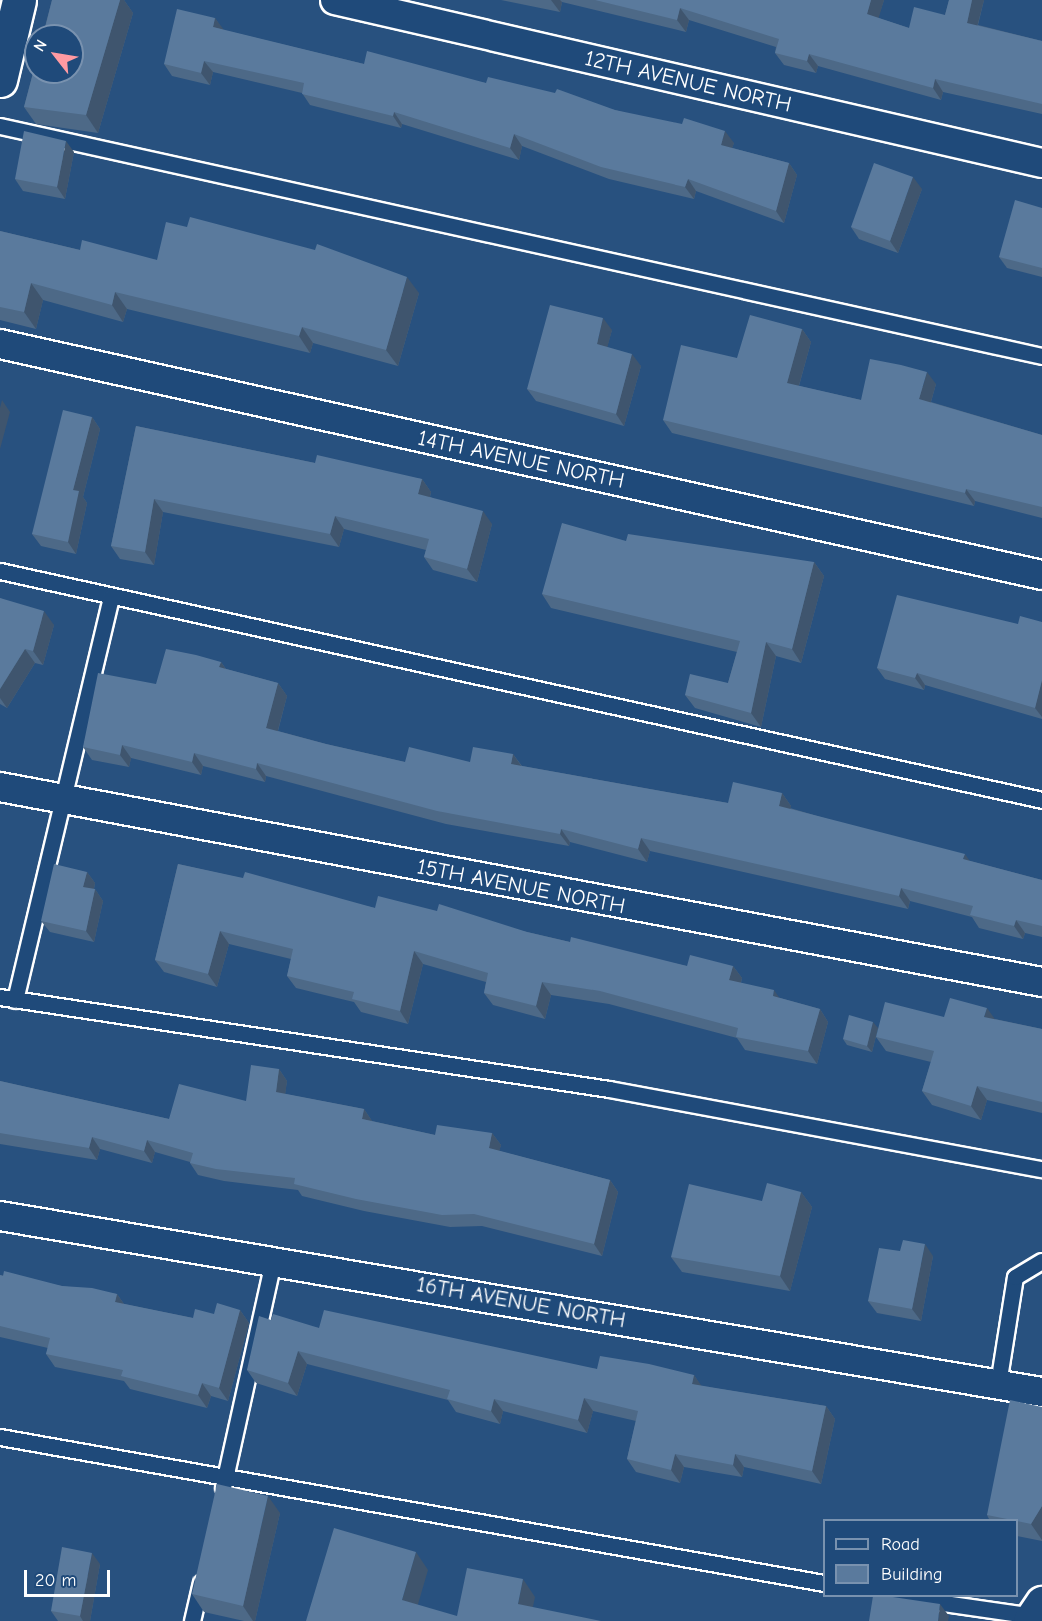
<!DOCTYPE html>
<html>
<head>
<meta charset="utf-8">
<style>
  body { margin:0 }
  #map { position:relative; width:1042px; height:1621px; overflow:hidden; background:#28517f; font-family:"Comic Neue",sans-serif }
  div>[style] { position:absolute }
  .roads { filter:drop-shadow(2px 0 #fff) drop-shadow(-2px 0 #fff) drop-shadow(0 2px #fff) drop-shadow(0 -2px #fff) }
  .service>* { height:15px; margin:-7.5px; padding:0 7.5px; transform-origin:7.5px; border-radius:7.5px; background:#1f4a7a }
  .minor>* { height:28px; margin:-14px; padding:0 14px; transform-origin:14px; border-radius:14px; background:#1f4a7a }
  .tertiary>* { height:33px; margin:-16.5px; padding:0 16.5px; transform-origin:16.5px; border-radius:16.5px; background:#1f4a7a }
  .wall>* { inset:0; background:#4d6987 }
  .shaded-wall>* { inset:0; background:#3f556e }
  .building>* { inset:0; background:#5a7a9d }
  span { translate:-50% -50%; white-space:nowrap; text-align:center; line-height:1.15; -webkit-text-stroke:4.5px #1f4a7a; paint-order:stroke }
  .street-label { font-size:22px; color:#fff }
  .legend { position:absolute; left:823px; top:1519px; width:195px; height:78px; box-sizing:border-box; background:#1f4a7a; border:2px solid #7992af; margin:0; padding:8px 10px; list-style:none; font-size:18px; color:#fff }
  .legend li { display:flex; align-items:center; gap:12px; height:30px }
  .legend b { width:30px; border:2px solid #7992af }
  .north { position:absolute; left:24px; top:24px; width:60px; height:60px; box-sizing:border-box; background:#1f4a7a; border:2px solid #7992af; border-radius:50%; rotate:301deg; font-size:16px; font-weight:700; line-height:24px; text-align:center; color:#fff }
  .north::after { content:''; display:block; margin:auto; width:21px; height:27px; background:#ff9aa2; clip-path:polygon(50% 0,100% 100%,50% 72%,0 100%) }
  .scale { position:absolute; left:24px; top:1570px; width:86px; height:27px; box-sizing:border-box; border:3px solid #fff; border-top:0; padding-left:8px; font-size:18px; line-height:21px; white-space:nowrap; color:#fff; -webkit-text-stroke:4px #1f4a7a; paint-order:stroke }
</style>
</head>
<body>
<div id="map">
  <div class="roads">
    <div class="service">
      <div style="left:0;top:126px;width:1067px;rotate:12.45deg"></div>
      <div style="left:0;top:571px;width:1067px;rotate:12.39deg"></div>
      <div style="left:0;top:997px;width:616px;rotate:8.59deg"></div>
      <div style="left:609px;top:1089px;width:440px;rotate:10.5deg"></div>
      <div style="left:15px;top:1000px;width:415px;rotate:-76.6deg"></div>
      <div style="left:998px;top:1384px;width:108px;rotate:-81deg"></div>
      <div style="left:1015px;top:1277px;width:31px;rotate:-31deg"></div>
      <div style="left:0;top:1437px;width:837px;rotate:10.05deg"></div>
      <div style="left:223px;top:1487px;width:230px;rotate:-77.5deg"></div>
      <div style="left:895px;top:1596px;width:140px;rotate:8.2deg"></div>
      <div style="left:192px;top:1621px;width:39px;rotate:-77deg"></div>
    </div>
    <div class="minor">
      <div style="left:335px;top:0;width:726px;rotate:12.98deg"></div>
      <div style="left:0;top:344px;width:1067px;rotate:12.5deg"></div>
      <div style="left:0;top:787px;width:1060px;rotate:10.6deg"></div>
      <div style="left:0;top:1216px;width:1057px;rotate:9.59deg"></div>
    </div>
    <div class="tertiary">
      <div style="left:0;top:80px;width:82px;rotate:-76.6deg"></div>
      <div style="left:1030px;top:1621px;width:22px;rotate:-56deg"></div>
    </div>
  </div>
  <div class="wall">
    <div style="clip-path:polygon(52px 0,124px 0,133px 13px,98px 133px,36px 124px,24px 107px)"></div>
    <div style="clip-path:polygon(501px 0,884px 0,878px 18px,909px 28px,945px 15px,949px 0,984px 0,978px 25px,1042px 41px,1042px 114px,943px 92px,941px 100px,818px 66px,816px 73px,784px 65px,775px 53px,776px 47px,689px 20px,686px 32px,562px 2px,560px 12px)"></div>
    <div style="clip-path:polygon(215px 18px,223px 30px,364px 64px,486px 83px,615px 110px,734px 143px,732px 148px,789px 163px,797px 175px,784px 223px,696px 191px,694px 199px,609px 179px,522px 146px,519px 160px,402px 124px,401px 128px,310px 105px,302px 93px,213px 72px,210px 85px,172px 76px,164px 64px)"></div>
    <div style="clip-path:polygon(74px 152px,65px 199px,23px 191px,15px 179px)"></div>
    <div style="clip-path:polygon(922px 189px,898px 253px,859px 239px,851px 227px)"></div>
    <div style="clip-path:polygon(1042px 208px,1042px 277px,1007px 268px,999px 257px)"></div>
    <div style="clip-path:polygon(0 231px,80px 250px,157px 260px,419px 293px,398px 366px,313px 343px,310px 353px,127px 309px,123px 322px,43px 300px,36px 329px,0 320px)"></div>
    <div style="clip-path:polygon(802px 329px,811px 342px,799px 386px,861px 400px,936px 384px,931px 402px,1042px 435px,1042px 518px,975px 501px,974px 506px,672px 433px,663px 420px,737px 358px)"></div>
    <div style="clip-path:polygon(612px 330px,607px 347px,641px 366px,624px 426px,536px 401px,527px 389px)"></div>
    <div style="clip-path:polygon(92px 417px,100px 429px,83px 497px,87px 503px,76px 554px,41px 546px,32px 534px)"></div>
    <div style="clip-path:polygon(136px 426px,315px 463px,422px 479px,431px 492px,430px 497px,492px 524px,477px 582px,433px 570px,424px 557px,426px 550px,344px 529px,339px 547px,163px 512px,154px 565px,120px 559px,111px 546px)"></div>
    <div style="clip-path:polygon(814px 562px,824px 576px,801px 663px,776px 656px,761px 727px,695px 708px,685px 695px,728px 683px,737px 652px,551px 608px,542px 594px)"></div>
    <div style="clip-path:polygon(0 598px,54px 625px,43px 665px,35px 663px,7px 708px,0 704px)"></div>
    <div style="clip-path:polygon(1042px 622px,1042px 719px,925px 685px,924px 690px,885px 679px,877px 668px,1018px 624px)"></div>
    <div style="clip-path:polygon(221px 662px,226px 669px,278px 683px,287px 696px,278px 731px,326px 744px,405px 762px,470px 762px,513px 754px,522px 766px,728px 803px,782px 793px,791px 806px,790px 808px,970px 861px,1042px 880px,1042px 937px,1025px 933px,1023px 939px,979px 928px,972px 917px,910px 901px,908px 909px,650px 851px,647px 862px,570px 842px,569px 846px,446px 824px,266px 776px,265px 782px,203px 766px,201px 775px,131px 758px,129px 767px,92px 760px,83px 747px,156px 684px)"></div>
    <div style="clip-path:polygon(178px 864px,375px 908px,437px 911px,570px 942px,687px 966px,733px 966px,742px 978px,741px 983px,780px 998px,820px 1009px,828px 1022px,817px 1064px,745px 1050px,737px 1038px,609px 1004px,551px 995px,545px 1019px,493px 1005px,484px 993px,486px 982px,423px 964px,408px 1024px,361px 1012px,354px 1002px,296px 988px,287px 976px,291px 959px,229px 944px,217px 987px,164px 972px,155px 960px)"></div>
    <div style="clip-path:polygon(87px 872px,95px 883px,94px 889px,95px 889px,103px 901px,94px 942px,50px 932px,41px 921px)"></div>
    <div style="clip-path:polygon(944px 1017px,995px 1019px,1042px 1029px,1042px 1113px,987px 1100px,981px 1120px,932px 1105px,922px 1091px,931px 1062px,886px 1051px,876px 1037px)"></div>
    <div style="clip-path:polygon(878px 1028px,872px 1052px,847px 1045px,843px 1039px)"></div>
    <div style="clip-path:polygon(279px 1069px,287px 1081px,285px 1094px,364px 1109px,372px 1121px,435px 1135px,492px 1133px,501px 1145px,499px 1151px,610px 1180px,618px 1192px,602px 1256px,482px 1226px,450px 1227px,364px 1211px,302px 1196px,298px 1190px,224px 1181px,198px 1175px,190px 1163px,190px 1162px,155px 1152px,152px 1163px,100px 1149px,97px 1160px,0 1144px,0 1081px,169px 1119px,246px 1101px)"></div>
    <div style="clip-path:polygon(801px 1192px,812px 1207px,790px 1291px,682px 1272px,671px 1257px,762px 1201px)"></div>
    <div style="clip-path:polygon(933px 1256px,921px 1321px,877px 1313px,868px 1301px)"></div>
    <div style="clip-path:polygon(0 1275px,62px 1286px,117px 1294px,124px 1304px,193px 1318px,240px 1310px,249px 1323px,228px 1401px,211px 1396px,207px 1408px,130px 1389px,124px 1381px,55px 1367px,46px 1354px,48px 1348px,0 1337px)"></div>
    <div style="clip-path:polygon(271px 1320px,319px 1328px,597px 1369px,694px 1375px,701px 1386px,826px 1406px,835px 1419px,821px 1484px,744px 1467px,742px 1477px,684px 1467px,680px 1483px,636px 1472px,627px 1459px,636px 1421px,593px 1411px,587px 1433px,503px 1411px,500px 1424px,456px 1412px,448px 1400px,307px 1364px,297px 1396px,256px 1383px,247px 1370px)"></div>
    <div style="clip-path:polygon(1042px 1407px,1042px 1541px,1017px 1536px,1017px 1521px,990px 1521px,987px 1515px)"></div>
    <div style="clip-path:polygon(280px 1513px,255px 1621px,244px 1621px,204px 1612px,192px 1594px)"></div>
    <div style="clip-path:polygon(100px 1564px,90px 1621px,58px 1621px,51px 1611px)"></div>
  </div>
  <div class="shaded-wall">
    <div style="clip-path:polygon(120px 0,124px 0,133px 13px,98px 133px,86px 115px)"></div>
    <div style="clip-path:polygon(551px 0,560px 0,562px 2px,560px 12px)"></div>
    <div style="clip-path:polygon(871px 0,884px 0,876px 27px,867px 14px)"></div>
    <div style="clip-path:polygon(972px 0,984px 0,975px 35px,967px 23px)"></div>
    <div style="clip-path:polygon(680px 8px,689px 20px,686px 32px,677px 20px)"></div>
    <div style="clip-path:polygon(215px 18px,224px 30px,213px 27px)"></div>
    <div style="clip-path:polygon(809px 54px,818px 66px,816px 73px,807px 61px)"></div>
    <div style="clip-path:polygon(204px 61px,213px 72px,210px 85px,201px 73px)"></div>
    <div style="clip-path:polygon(935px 79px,943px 92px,941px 100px,933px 88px)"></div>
    <div style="clip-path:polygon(394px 112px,402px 124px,401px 128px,393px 116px)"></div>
    <div style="clip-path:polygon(725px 131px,734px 143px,729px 157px,721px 145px)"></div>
    <div style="clip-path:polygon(514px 134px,522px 146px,519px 160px,510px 148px)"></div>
    <div style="clip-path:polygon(66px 141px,74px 152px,65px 199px,57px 187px)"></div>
    <div style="clip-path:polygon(789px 163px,797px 175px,784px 223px,776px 211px)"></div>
    <div style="clip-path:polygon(913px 177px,922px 189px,898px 253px,890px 241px)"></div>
    <div style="clip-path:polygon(688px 179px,696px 191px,694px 199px,685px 187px)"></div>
    <div style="clip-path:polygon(407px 277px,419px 293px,398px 366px,386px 350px)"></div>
    <div style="clip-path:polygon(31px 283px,43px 300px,36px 329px,24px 312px)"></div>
    <div style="clip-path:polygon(115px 292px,127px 309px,123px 322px,112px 305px)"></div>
    <div style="clip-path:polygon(603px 318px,612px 330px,605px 356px,597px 344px)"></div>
    <div style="clip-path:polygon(302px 327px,313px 343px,310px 353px,299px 336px)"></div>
    <div style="clip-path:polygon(802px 329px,811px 342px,796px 396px,787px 383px)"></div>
    <div style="clip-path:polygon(632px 354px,641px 366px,624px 426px,616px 414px)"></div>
    <div style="clip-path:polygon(927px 372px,936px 384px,928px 412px,919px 399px)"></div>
    <div style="clip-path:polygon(2px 400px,10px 412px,0 449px,0 408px)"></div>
    <div style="clip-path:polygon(92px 417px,100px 429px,83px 497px,87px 503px,76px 554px,68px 542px,73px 490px)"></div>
    <div style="clip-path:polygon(422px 479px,431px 492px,427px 507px,418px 494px)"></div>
    <div style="clip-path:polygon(966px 489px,975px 501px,974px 506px,965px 493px)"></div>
    <div style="clip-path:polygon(154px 499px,163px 512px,154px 565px,145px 552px)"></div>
    <div style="clip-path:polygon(483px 511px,492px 524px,477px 582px,467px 569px)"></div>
    <div style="clip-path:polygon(335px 516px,344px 529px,339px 547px,330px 534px)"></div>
    <div style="clip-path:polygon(814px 562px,824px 576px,801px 663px,792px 649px)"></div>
    <div style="clip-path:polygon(44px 611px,54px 625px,43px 665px,33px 651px)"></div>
    <div style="clip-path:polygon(766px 642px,776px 656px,761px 727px,751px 713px)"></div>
    <div style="clip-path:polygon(25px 649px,35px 663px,7px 708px,0 698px,0 689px)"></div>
    <div style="clip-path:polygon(221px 662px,230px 675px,219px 667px)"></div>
    <div style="clip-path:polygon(917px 673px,925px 685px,924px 690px,915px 678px)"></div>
    <div style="clip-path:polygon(1042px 680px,1042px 717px,1035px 708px)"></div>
    <div style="clip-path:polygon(278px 683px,287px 696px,275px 741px,266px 728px)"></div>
    <div style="clip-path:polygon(122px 745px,131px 758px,129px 767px,120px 755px)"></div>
    <div style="clip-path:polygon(194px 753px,203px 766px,201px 775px,192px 762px)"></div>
    <div style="clip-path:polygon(513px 754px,522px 767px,511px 764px)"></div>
    <div style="clip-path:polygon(257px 763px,266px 776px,265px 782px,256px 769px)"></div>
    <div style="clip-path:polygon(782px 793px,791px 806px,788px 818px,779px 806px)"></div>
    <div style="clip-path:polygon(561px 829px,570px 842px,569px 846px,560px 834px)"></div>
    <div style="clip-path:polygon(641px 838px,650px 851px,647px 862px,638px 849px)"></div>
    <div style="clip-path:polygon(965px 854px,974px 867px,963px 859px)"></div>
    <div style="clip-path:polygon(87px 872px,95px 883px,92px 899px,83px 887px)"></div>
    <div style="clip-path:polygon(901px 888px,910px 901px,908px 909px,899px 896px)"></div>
    <div style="clip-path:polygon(95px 889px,103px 901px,94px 942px,86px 931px)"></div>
    <div style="clip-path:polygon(1016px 920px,1025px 933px,1023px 939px,1014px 926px)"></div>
    <div style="clip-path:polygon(220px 931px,229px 944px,217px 987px,208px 974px)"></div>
    <div style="clip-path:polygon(414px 951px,423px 964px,408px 1024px,400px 1011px)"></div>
    <div style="clip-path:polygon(733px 966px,742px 978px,738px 993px,729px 980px)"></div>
    <div style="clip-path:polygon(542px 982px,551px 995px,545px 1019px,536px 1006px)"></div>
    <div style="clip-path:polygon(774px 990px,783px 1003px,773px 996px)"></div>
    <div style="clip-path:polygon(987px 1008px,997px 1022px,984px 1017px)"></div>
    <div style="clip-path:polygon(820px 1009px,828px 1022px,817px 1064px,808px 1051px)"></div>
    <div style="clip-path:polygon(873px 1022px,878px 1028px,872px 1052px,867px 1046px)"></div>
    <div style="clip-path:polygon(279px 1069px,287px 1081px,284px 1104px,276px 1092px)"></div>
    <div style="clip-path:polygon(977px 1086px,987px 1100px,981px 1120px,971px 1106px)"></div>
    <div style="clip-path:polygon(364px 1109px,372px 1121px,362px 1119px)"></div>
    <div style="clip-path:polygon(492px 1133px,501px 1145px,497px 1160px,489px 1148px)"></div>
    <div style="clip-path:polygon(92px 1137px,100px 1149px,97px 1160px,89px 1148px)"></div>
    <div style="clip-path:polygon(147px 1140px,155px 1152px,152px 1163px,144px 1151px)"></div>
    <div style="clip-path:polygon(610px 1180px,618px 1192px,602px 1256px,594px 1244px)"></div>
    <div style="clip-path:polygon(801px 1192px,812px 1207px,790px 1291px,780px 1276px)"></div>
    <div style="clip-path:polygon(925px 1244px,933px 1256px,921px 1321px,912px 1309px)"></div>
    <div style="clip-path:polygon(117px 1294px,126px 1307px,115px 1302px)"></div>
    <div style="clip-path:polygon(240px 1310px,249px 1323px,228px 1401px,219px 1388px)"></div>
    <div style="clip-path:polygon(298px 1351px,307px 1364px,297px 1396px,288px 1383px)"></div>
    <div style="clip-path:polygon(694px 1375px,703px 1388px,692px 1384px)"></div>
    <div style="clip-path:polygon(202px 1383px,211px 1396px,207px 1408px,198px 1395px)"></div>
    <div style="clip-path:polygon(584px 1398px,593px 1411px,587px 1433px,578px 1420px)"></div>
    <div style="clip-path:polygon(494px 1399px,503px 1411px,500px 1424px,491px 1411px)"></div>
    <div style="clip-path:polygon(826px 1406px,835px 1419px,821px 1484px,812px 1471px)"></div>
    <div style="clip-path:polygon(675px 1454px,684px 1467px,680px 1483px,671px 1470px)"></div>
    <div style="clip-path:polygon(735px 1454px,744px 1467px,742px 1477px,733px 1465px)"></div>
    <div style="clip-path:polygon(268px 1496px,280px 1513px,255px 1621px,253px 1621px,243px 1606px)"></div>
    <div style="clip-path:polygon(1042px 1506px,1042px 1540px,1031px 1524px)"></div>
    <div style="clip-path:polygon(416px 1552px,428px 1570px,414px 1618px,402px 1600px)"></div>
    <div style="clip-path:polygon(92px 1553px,100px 1564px,90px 1621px,83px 1621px,80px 1616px)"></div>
    <div style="clip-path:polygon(523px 1579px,535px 1597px,530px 1621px,518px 1604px)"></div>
    <div style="clip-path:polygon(940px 1604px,949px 1616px,948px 1621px,938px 1621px)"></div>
  </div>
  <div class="building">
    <div style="clip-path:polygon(52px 0,120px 0,86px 115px,24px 107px,36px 62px,36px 72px,72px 72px,72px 36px,43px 36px)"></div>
    <div style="clip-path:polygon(595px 0,871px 0,867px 14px,909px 28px,914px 7px,945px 15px,949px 0,972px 0,967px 23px,1042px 41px,1042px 104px,935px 79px,933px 88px,809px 54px,807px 61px,775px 53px,779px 39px,680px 8px,677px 20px)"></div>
    <div style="clip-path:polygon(177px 9px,215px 18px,213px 27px,364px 64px,367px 51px,486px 83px,488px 77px,555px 93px,557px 89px,615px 110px,682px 124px,684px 118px,725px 131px,721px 145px,789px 163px,776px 211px,688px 179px,685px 187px,601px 167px,514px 134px,510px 148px,394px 112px,393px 116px,302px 94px,304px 83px,204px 61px,201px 73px,164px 64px)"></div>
    <div style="clip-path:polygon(24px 131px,66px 141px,57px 187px,15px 179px)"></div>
    <div style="clip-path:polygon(874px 163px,913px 177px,890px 241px,851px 227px)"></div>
    <div style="clip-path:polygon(1015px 200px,1042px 208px,1042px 268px,999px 257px)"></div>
    <div style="clip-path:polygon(190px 217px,315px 250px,317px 244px,407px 277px,386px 350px,302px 327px,299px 336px,115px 292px,112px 305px,31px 283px,24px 312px,0 307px,0 231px,80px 250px,82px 240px,157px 260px,166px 222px,187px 227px)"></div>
    <div style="clip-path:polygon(550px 305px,603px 318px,597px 344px,632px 354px,616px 414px,527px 389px)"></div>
    <div style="clip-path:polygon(750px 315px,802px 329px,787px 383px,861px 400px,870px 359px,901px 365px,927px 372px,919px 399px,1042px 435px,1042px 507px,966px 489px,965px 493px,663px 420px,681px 345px,737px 358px)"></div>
    <div style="clip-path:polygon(63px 410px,92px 417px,73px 490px,79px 491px,68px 542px,32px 534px)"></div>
    <div style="clip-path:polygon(136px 426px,315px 463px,317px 455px,422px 479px,418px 494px,483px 511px,467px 569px,424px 557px,429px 539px,335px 516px,330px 534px,154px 499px,145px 552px,111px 546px)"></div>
    <div style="clip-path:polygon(562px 523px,626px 541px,628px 534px,814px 562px,792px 649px,766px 642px,751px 713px,685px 695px,690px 674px,728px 683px,740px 641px,542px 594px)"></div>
    <div style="clip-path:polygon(897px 595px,1018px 624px,1020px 616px,1042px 622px,1042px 680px,1035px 708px,917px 673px,915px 678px,877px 668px)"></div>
    <div style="clip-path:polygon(0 598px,44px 611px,33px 651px,25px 649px,0 689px)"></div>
    <div style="clip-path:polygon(166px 649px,196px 655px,221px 662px,219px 667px,278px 683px,266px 728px,326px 744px,405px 762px,409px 747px,470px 762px,473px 747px,513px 754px,511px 764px,728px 803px,733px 782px,782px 793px,779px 806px,965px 854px,963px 859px,1042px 880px,1042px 926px,1016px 920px,1014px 926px,970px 915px,973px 906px,901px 888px,899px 896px,641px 838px,638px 849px,561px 829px,560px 834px,437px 811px,257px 763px,256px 769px,194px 753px,192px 762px,122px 745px,120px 755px,83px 747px,98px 673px,156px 684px)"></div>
    <div style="clip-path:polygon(54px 864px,87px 872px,83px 887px,95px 889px,86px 931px,41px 921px)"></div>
    <div style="clip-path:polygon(178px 864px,243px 878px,245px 872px,375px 908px,378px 896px,437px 911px,439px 904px,527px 932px,570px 942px,571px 937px,687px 966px,690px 955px,733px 966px,729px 980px,774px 990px,773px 996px,820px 1009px,808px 1051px,736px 1037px,738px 1028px,600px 991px,542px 982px,536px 1006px,484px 993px,488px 973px,414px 951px,400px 1011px,352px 999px,354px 992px,287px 976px,293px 949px,220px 931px,208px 974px,155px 960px)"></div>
    <div style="clip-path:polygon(950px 998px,987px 1008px,984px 1017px,1042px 1029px,1042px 1102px,977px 1086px,971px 1106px,922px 1091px,934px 1051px,876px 1037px,885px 1002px,944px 1017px)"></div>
    <div style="clip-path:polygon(849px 1015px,873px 1022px,867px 1046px,843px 1039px)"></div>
    <div style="clip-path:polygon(251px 1065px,279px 1069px,276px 1092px,364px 1109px,362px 1119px,435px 1135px,437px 1125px,492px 1133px,489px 1148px,610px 1180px,594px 1244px,474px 1214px,442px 1215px,356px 1199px,294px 1184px,295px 1178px,216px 1169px,190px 1163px,193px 1153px,147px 1140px,144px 1151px,92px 1137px,89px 1148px,0 1133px,0 1081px,169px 1119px,179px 1084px,246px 1101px)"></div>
    <div style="clip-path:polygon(767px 1183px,801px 1192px,780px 1276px,671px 1257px,689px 1184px,762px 1201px)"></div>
    <div style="clip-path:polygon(903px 1240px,925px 1244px,912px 1309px,868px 1301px,879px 1248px,900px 1251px)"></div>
    <div style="clip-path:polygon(4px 1271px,62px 1286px,92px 1288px,117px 1294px,115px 1302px,193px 1318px,195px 1309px,214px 1314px,217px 1303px,240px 1310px,219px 1388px,202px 1383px,198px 1395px,121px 1376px,123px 1370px,46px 1354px,50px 1338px,0 1326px,0 1275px,3px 1276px)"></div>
    <div style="clip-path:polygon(324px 1310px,597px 1369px,600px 1356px,649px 1364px,694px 1375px,692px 1384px,826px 1406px,812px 1471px,735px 1454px,733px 1465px,675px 1454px,671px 1470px,627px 1459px,638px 1411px,584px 1398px,578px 1420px,494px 1399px,491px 1411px,447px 1399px,450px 1390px,298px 1351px,288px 1383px,247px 1370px,259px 1316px,271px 1320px,273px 1314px,319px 1328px)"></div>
    <div style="clip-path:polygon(1010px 1400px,1042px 1407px,1042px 1506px,1031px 1524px,1017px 1521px,987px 1515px)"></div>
    <div style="clip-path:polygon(217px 1484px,268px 1496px,243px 1606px,192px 1594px)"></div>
    <div style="clip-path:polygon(334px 1528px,416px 1552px,402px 1600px,457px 1616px,467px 1568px,523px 1579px,518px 1604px,601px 1621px,306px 1621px)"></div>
    <div style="clip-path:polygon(62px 1547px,92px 1553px,80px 1616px,51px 1611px)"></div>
    <div style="clip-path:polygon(873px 1596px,886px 1596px,940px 1604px,938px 1621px,869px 1621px)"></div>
  </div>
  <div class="street-label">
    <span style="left:688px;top:82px;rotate:13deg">12TH AVENUE NORTH</span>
    <span style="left:521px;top:460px;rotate:12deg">14TH AVENUE NORTH</span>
    <span style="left:521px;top:887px;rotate:11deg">15TH AVENUE NORTH</span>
    <span style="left:521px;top:1303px;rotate:10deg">16TH AVENUE NORTH</span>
  </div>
  <ul class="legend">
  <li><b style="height:8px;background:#1f4a7a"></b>Road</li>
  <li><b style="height:16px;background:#5a7a9d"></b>Building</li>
  </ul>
  <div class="north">N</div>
  <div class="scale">20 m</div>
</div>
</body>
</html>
